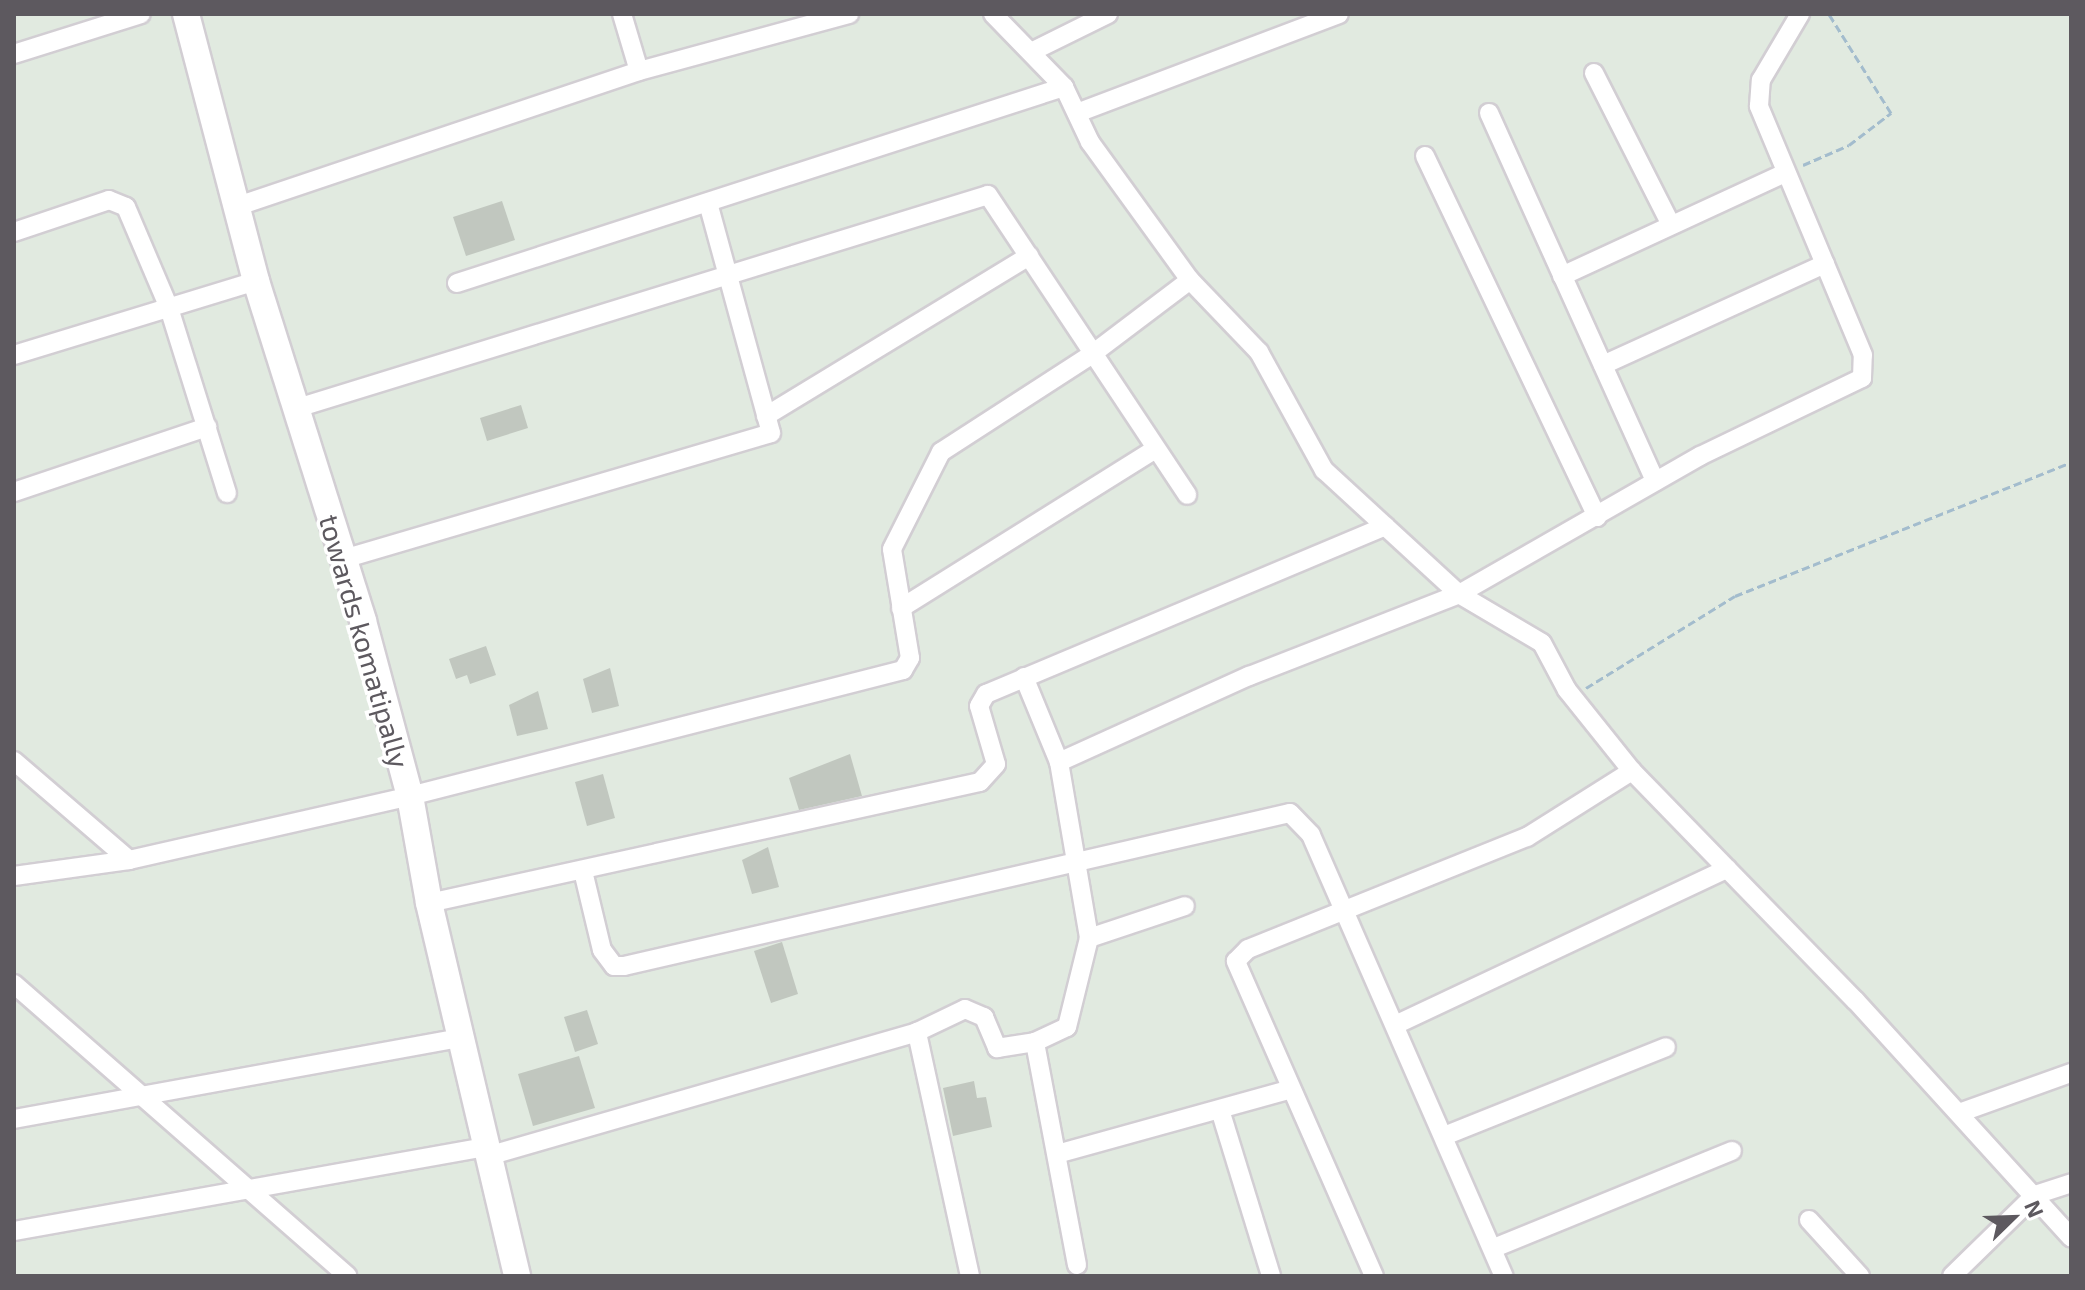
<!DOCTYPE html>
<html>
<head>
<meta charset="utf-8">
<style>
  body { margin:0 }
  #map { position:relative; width:2085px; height:1290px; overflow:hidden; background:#e1eae0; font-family:"Exo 2",sans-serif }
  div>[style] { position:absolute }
  .building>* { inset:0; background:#c1c7bf }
  .path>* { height:3px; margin-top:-1.5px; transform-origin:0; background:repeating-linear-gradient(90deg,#a3bccd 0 8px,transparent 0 12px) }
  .roads { filter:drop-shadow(2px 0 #d2ced3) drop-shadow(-2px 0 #d2ced3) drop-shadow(0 2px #d2ced3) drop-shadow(0 -2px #d2ced3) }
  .street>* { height:18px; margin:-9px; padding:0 9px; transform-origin:9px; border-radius:9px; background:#fff }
  .secondary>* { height:26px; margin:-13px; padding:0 13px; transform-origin:13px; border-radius:13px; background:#fff }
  span { translate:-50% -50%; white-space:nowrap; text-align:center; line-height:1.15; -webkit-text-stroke:7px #fff; paint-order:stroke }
  .street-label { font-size:28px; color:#5d595f }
  .frame { position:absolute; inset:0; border:16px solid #5d595f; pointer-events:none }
  .north { position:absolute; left:1973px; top:1178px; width:80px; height:80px; -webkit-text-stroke:6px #fff; paint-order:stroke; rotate:67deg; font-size:22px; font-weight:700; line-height:32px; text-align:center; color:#5d595f }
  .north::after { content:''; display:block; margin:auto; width:28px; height:36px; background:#5d595f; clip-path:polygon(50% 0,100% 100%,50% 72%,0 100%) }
</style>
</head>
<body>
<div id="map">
  <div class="building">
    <div style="clip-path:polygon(502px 201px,515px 240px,466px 256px,453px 217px)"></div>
    <div style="clip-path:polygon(521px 405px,528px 428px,487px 441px,480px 418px)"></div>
    <div style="clip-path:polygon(486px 646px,496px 675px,470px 684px,467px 675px,456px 679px,449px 659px)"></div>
    <div style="clip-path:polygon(610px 668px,619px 706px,592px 713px,583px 679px)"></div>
    <div style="clip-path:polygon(538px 691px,548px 729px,517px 736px,509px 705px)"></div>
    <div style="clip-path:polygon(850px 754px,862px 796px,799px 810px,789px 778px)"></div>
    <div style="clip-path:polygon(603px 774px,615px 818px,587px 826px,575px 782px)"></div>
    <div style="clip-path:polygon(768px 847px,779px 887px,752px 894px,742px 860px)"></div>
    <div style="clip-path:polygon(782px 942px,798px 994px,771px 1003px,754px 951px)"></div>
    <div style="clip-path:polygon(587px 1010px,598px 1044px,575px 1052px,564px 1017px)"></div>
    <div style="clip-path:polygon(579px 1056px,595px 1108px,533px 1126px,518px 1074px)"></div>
    <div style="clip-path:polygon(974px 1081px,977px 1098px,986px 1097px,992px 1127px,953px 1136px,943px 1088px)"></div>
  </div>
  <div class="path">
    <div style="left:1803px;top:165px;width:50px;rotate:-23.5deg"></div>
    <div style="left:1849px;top:145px;width:53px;rotate:-37.3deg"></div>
    <div style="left:1891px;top:113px;width:117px;rotate:-122.1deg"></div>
    <div style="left:1586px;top:688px;width:175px;rotate:-31.7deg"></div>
    <div style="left:1735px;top:596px;width:362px;rotate:-21.7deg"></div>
  </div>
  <div class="roads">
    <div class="street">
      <div style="left:622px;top:14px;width:59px;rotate:73.4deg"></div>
      <div style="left:993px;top:14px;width:102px;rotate:45.8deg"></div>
      <div style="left:1064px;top:87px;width:61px;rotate:64.7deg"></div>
      <div style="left:1090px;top:142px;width:170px;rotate:54.1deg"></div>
      <div style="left:1190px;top:280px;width:100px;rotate:46.2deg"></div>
      <div style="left:1259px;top:352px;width:135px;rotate:61.2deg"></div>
      <div style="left:1324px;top:470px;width:183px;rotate:42.6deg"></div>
      <div style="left:1459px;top:594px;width:96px;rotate:30.6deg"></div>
      <div style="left:1542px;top:643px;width:53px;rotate:62deg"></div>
      <div style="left:1567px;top:690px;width:104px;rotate:51.3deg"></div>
      <div style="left:1632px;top:771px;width:320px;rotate:45.8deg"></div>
      <div style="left:1855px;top:1000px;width:321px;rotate:47.7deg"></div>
      <div style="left:1031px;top:52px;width:86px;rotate:-26.3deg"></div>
      <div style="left:14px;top:54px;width:133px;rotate:-17.5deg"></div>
      <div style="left:1594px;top:73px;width:170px;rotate:63.1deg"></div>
      <div style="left:1077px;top:113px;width:280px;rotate:-20.7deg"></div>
      <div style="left:1489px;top:113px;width:404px;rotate:65.7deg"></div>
      <div style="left:1425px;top:156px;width:400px;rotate:64.5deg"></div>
      <div style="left:235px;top:207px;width:426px;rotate:-18.6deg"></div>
      <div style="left:639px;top:71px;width:218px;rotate:-15.2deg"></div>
      <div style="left:14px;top:232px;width:100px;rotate:-18.6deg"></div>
      <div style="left:109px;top:200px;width:18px;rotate:22deg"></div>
      <div style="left:126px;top:207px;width:110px;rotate:66.9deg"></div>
      <div style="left:169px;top:308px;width:194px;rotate:72.6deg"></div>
      <div style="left:1562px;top:276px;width:246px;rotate:-24.8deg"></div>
      <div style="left:457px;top:283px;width:638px;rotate:-17.9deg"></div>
      <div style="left:14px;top:355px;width:253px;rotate:-17deg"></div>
      <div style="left:1603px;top:365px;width:244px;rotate:-24.5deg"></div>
      <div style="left:294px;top:409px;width:726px;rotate:-17.14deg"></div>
      <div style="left:988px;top:195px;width:360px;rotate:56.4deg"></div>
      <div style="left:766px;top:416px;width:308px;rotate:-31.3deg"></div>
      <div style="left:14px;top:492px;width:204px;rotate:-18.6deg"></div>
      <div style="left:343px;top:559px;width:446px;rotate:-16.4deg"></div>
      <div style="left:771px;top:433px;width:239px;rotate:-105.3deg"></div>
      <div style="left:901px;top:608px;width:300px;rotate:-32deg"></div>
      <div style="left:1024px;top:677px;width:92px;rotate:67.6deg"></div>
      <div style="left:1059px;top:762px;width:179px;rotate:80.3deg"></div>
      <div style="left:14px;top:761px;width:152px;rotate:40.7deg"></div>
      <div style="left:1059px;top:762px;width:209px;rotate:-24.4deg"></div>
      <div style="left:1249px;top:676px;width:225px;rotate:-21.3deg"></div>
      <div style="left:1459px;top:594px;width:278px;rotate:-29.8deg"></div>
      <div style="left:1700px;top:456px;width:180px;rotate:-25.7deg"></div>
      <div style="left:1862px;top:378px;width:23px;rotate:-88deg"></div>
      <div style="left:1863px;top:355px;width:270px;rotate:-112.7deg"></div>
      <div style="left:1759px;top:106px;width:26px;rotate:-86deg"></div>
      <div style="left:1761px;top:80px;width:77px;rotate:-59.4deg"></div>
      <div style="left:583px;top:871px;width:81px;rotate:76.5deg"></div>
      <div style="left:602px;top:950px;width:20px;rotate:53deg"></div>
      <div style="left:614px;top:966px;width:10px"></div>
      <div style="left:624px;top:966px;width:683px;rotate:-12.94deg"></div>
      <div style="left:1290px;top:813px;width:30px;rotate:46deg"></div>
      <div style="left:1311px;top:835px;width:481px;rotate:66.4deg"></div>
      <div style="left:14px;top:876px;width:116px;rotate:-7.9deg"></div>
      <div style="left:129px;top:860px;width:288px;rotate:-12.8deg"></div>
      <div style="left:410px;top:796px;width:509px;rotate:-14.34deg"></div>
      <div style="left:903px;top:670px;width:14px;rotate:-60deg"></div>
      <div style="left:910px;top:658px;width:110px;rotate:-99.4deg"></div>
      <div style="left:892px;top:549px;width:109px;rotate:-63.2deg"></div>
      <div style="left:941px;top:452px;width:179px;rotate:-32.9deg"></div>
      <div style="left:1091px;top:355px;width:124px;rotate:-37.1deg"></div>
      <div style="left:429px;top:903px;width:564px;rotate:-12.39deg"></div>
      <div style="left:980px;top:782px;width:24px;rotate:-48deg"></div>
      <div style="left:996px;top:764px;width:60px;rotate:-106.3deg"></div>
      <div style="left:979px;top:706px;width:14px;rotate:-60deg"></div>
      <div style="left:986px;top:694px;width:433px;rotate:-22.8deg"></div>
      <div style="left:14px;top:984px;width:443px;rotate:41.2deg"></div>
      <div style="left:1395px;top:1025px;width:367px;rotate:-25.2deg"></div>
      <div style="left:1221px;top:1113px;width:170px;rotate:72.9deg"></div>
      <div style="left:1959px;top:1113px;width:119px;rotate:-19.7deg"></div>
      <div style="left:14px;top:1119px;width:453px;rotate:-10.3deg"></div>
      <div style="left:1444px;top:1136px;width:239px;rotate:-21.8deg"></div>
      <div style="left:1057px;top:1154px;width:240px;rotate:-15.5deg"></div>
      <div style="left:488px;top:1156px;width:447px;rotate:-16.1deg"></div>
      <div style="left:1809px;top:1220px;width:76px;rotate:47.7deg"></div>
      <div style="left:14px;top:1231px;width:479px;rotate:-10.1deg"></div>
      <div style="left:1494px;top:1248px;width:257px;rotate:-22.2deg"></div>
      <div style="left:1077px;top:1265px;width:227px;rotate:-100.7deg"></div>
      <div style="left:1035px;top:1042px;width:35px;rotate:-25deg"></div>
      <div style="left:1067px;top:1027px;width:92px;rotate:-76.1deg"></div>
      <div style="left:1089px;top:938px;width:101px;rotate:-18.4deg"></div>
      <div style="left:970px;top:1276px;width:250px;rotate:-102.3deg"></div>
      <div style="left:917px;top:1032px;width:53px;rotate:-25.6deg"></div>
      <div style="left:965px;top:1009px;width:21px;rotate:23deg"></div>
      <div style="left:984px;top:1017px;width:34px;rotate:67deg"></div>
      <div style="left:997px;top:1048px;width:38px;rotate:-9deg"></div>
      <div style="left:1374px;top:1276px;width:344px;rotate:-113.7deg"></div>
      <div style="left:1236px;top:961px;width:17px;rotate:-45deg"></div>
      <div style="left:1248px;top:949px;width:301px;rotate:-21.9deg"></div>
      <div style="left:1527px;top:837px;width:124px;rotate:-32.2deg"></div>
      <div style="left:1952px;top:1276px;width:116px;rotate:-44.3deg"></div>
      <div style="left:2035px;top:1195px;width:38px;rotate:-18deg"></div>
    </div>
    <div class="secondary">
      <div style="left:186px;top:14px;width:276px;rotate:75.3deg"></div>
      <div style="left:256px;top:281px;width:356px;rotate:72.5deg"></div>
      <div style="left:363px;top:621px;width:181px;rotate:75deg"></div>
      <div style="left:410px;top:796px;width:109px;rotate:79.9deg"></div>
      <div style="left:429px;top:903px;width:383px;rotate:76.7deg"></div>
    </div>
  </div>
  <div class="street-label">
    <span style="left:365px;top:641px;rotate:74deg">towards komatipally</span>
  </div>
  <div class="frame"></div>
  <div class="north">N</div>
</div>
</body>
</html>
